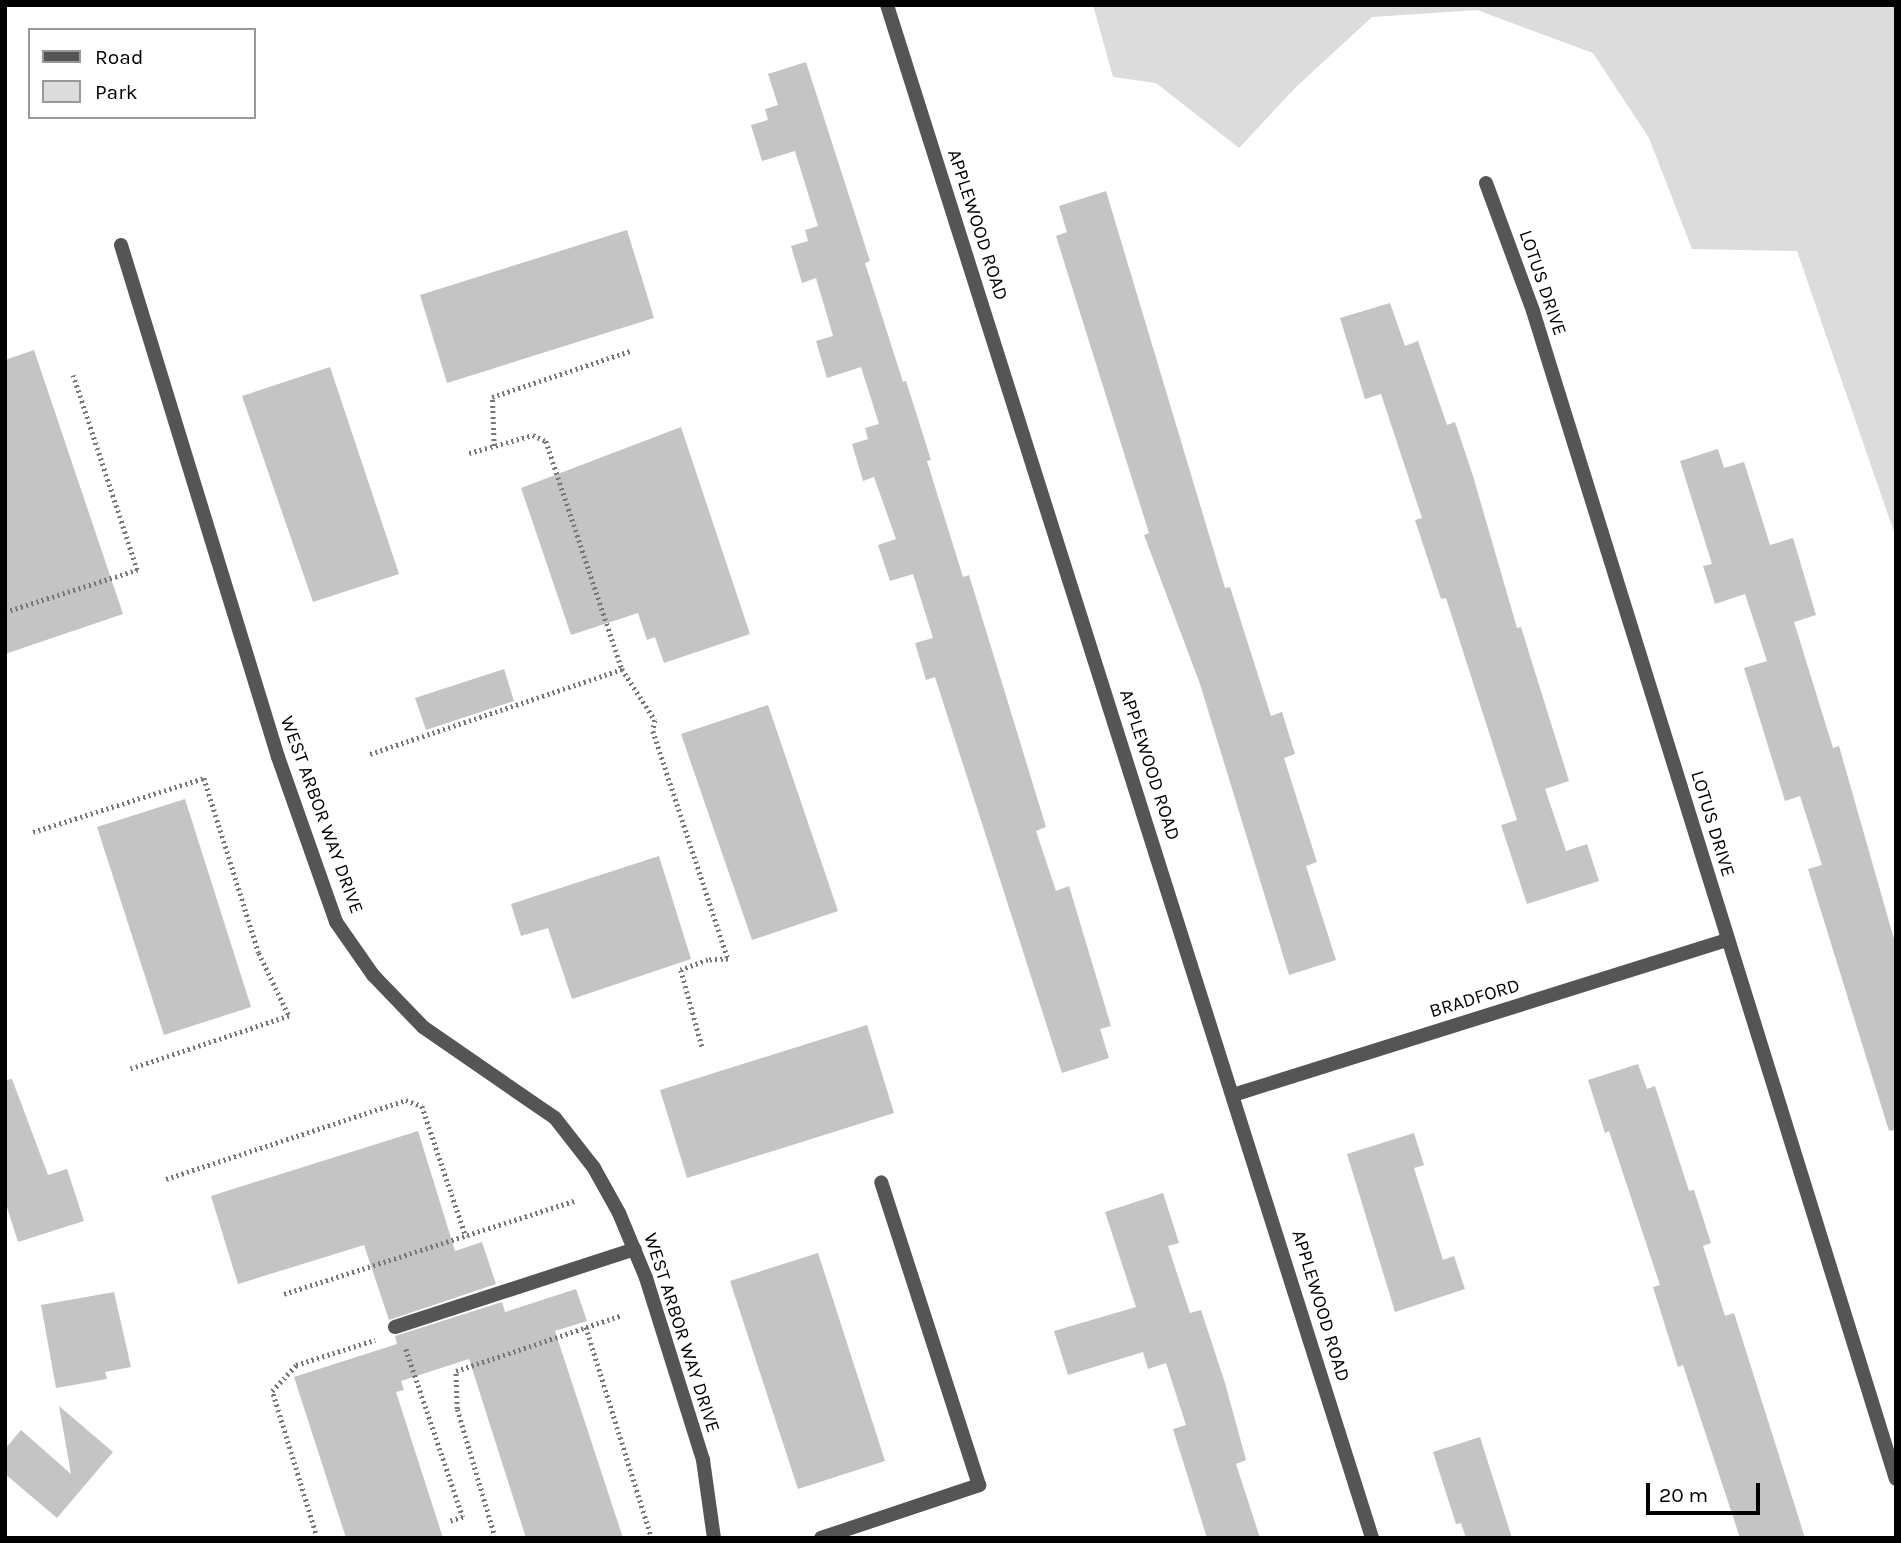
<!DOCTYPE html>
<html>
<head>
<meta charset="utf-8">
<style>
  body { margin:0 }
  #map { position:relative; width:1901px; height:1543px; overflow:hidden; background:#fff; font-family:Karla,sans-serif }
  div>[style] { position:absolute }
  .green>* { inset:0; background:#dcdcdc }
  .building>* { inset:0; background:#c4c4c4 }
  .path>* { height:4.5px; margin-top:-2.25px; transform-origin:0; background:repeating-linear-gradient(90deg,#777 0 2px,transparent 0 5.5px) }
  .lane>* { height:14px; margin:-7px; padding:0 7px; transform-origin:7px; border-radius:7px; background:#555 }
  .street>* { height:14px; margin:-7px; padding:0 7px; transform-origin:7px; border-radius:7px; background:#555 }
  span { translate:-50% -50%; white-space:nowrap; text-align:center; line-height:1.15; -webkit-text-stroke:7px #fff; paint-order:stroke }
  .street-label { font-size:19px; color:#000 }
  .frame { position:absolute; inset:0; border:7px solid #000; pointer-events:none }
  .legend { position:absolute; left:28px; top:28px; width:228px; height:91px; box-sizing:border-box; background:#fff; border:2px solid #999; margin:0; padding:9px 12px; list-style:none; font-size:21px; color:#000 }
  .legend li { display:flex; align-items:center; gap:14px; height:35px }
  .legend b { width:35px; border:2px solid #999 }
  .scale { position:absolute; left:1646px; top:1483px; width:114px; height:32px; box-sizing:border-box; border:4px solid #000; border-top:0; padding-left:9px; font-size:21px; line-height:24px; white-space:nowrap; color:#000; -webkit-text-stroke:5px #fff; paint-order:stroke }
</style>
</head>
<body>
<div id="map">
  <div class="green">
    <div style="clip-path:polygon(1093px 5px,1896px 5px,1896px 538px,1797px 251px,1692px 249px,1649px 138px,1593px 53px,1477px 10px,1372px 17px,1295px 88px,1239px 148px,1156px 83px,1113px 77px)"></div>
  </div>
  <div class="building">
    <div style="clip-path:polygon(806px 62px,870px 261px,865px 263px,903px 382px,906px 381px,931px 460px,927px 461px,963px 577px,969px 575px,1046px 827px,1036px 831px,1056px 891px,1069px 886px,1111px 1026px,1100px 1029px,1109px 1058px,1062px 1073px,935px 677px,926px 680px,915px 643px,933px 638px,913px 574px,890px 581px,878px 545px,896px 539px,874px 477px,863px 481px,852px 444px,868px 439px,865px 428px,879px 424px,861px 367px,827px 378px,816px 341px,833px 336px,816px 278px,802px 283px,791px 246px,808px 241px,805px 230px,818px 226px,795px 151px,762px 161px,751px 125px,768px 120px,765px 109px,778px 105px,768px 74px)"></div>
    <div style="clip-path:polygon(1106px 191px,1225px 588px,1230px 587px,1271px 716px,1282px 712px,1295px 754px,1284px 758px,1317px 862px,1306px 866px,1336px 960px,1289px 975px,1200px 684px,1144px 535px,1149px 533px,1056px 236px,1067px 232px,1059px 206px)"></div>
    <div style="clip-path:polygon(627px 230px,654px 318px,447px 383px,420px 295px)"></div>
    <div style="clip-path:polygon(1390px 303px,1405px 346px,1418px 341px,1447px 425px,1455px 422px,1473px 476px,1517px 628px,1521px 627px,1569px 781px,1545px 789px,1566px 851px,1587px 844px,1599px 881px,1527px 904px,1501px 825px,1517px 820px,1446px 598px,1441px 599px,1415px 520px,1422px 518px,1381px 394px,1365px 399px,1340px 318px)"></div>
    <div style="clip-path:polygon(34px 350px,123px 614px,5px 654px,5px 360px)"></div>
    <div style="clip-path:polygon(330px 367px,399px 574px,313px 602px,242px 396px)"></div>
    <div style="clip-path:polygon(681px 427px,750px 634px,664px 663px,655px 637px,647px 640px,638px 613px,571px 635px,521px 488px)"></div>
    <div style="clip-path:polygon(1718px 449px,1724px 468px,1744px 462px,1770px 545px,1793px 538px,1816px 615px,1794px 622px,1833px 748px,1839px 746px,1896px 946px,1896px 1130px,1889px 1131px,1808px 869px,1822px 865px,1800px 796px,1785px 801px,1744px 668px,1767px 661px,1745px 594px,1715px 604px,1703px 566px,1712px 564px,1680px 461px)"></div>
    <div style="clip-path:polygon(504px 669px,514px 701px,426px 730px,415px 698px)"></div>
    <div style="clip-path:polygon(768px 705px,838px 911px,752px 940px,681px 734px)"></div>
    <div style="clip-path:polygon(185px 799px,251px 1007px,164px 1035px,97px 827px)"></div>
    <div style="clip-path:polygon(659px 856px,691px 959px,572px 999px,548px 928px,521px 936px,511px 904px)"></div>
    <div style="clip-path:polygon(867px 1025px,894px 1113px,687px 1178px,660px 1090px)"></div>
    <div style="clip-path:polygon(1638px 1064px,1647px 1089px,1655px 1086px,1689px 1191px,1694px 1190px,1711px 1243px,1703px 1246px,1725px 1316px,1734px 1313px,1805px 1538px,1740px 1538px,1683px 1365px,1678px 1367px,1653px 1287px,1660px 1285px,1609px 1131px,1605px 1133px,1588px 1080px)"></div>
    <div style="clip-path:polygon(12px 1079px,48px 1175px,67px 1169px,84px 1221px,18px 1242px,5px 1201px,5px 1080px)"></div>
    <div style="clip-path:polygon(418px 1131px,455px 1251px,482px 1242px,496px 1284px,389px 1320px,364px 1245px,238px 1284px,211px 1196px)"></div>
    <div style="clip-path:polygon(1414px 1133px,1424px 1165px,1414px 1168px,1443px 1260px,1454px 1256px,1465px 1289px,1395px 1312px,1347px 1154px)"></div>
    <div style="clip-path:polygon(1163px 1193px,1179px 1243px,1168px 1246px,1190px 1313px,1201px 1310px,1225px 1383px,1246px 1460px,1236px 1464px,1260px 1538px,1207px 1538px,1173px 1429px,1186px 1425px,1166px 1363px,1148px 1369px,1143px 1352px,1068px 1375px,1054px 1331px,1136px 1307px,1105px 1212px)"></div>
    <div style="clip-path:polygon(818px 1253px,885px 1461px,798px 1489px,730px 1281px)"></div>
    <div style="clip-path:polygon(576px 1289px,587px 1321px,555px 1331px,623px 1538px,526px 1538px,469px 1359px,401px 1381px,404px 1390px,396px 1392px,443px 1538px,346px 1538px,294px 1377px,397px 1344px,395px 1336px,502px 1302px,505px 1312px)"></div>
    <div style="clip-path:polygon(114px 1292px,131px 1367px,105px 1372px,107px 1379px,56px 1388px,41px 1305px)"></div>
    <div style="clip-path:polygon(59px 1406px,113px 1452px,57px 1518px,5px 1474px,5px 1449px,21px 1430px,71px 1474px)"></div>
    <div style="clip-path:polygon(1480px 1437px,1512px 1538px,1466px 1538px,1461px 1523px,1456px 1524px,1433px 1452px)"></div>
  </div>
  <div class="path">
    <div style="left:494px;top:446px;width:49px;rotate:-92.3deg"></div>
    <div style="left:492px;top:397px;width:145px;rotate:-18.4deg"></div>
    <div style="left:469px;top:453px;width:66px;rotate:-15.7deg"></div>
    <div style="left:533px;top:435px;width:14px;rotate:25deg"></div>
    <div style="left:546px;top:441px;width:240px;rotate:71.6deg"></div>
    <div style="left:622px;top:669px;width:61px;rotate:57.1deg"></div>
    <div style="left:655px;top:720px;width:11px;rotate:100deg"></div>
    <div style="left:653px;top:731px;width:240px;rotate:71.8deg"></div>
    <div style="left:728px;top:959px;width:20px;rotate:177deg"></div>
    <div style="left:708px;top:960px;width:29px;rotate:160deg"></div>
    <div style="left:681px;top:970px;width:79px;rotate:74.6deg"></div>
    <div style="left:5px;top:612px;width:139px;rotate:-17.7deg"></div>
    <div style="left:137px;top:570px;width:205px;rotate:-108.2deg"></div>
    <div style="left:370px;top:754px;width:266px;rotate:-18.6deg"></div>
    <div style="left:33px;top:832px;width:179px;rotate:-17.5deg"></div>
    <div style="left:204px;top:778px;width:183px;rotate:72.6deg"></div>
    <div style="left:259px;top:953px;width:70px;rotate:64.5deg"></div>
    <div style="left:289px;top:1016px;width:167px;rotate:161.5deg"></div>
    <div style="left:166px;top:1179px;width:253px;rotate:-18.2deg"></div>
    <div style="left:406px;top:1100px;width:17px;rotate:21deg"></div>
    <div style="left:422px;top:1106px;width:138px;rotate:71.4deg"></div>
    <div style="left:284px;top:1294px;width:305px;rotate:-17.8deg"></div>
    <div style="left:586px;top:1327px;width:219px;rotate:72.7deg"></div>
    <div style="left:406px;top:1349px;width:177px;rotate:71.3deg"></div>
    <div style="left:463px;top:1517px;width:13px;rotate:162deg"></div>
    <div style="left:317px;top:1538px;width:154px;rotate:-107deg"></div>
    <div style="left:272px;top:1391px;width:35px;rotate:-47deg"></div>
    <div style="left:296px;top:1365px;width:83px;rotate:-17.6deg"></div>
    <div style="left:495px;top:1538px;width:134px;rotate:-106.4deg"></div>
    <div style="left:457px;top:1409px;width:38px;rotate:-92deg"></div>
    <div style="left:456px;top:1371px;width:175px;rotate:-18.6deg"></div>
  </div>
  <div class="lane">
    <div style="left:395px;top:1327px;width:252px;rotate:-18deg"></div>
    <div style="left:821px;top:1538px;width:167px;rotate:-18.5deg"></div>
    <div style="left:979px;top:1485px;width:318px;rotate:-107.9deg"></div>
  </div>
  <div class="street">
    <div style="left:887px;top:5px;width:1608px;rotate:72.44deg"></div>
    <div style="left:1486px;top:183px;width:136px;rotate:69.8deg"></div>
    <div style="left:1533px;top:311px;width:1223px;rotate:72.74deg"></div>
    <div style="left:121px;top:245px;width:536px;rotate:72.95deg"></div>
    <div style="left:278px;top:757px;width:175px;rotate:70.6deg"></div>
    <div style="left:336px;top:922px;width:65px;rotate:55.1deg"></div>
    <div style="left:373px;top:975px;width:72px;rotate:46.1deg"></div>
    <div style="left:423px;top:1027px;width:160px;rotate:34.6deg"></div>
    <div style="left:555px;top:1118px;width:63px;rotate:52deg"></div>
    <div style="left:594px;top:1168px;width:51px;rotate:60.9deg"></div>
    <div style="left:619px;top:1213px;width:70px;rotate:67.4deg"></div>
    <div style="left:646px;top:1278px;width:191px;rotate:72.6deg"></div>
    <div style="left:703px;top:1460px;width:79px;rotate:82deg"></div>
    <div style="left:1233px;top:1095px;width:518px;rotate:-17.42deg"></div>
  </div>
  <div class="street-label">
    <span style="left:977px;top:225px;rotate:72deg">APPLEWOOD ROAD</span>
    <span style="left:1542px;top:283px;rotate:71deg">LOTUS DRIVE</span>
    <span style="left:1149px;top:765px;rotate:72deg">APPLEWOOD ROAD</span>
    <span style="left:321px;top:815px;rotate:70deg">WEST ARBOR WAY DRIVE</span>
    <span style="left:1712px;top:824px;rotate:73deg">LOTUS DRIVE</span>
    <span style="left:1475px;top:999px;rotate:-17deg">BRADFORD</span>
    <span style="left:1320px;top:1306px;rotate:73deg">APPLEWOOD ROAD</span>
    <span style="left:681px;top:1333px;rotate:72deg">WEST ARBOR WAY DRIVE</span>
  </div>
  <div class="frame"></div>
  <ul class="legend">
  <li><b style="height:9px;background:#555"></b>Road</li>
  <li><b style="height:19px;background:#dcdcdc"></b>Park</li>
  </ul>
  <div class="scale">20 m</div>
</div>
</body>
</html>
